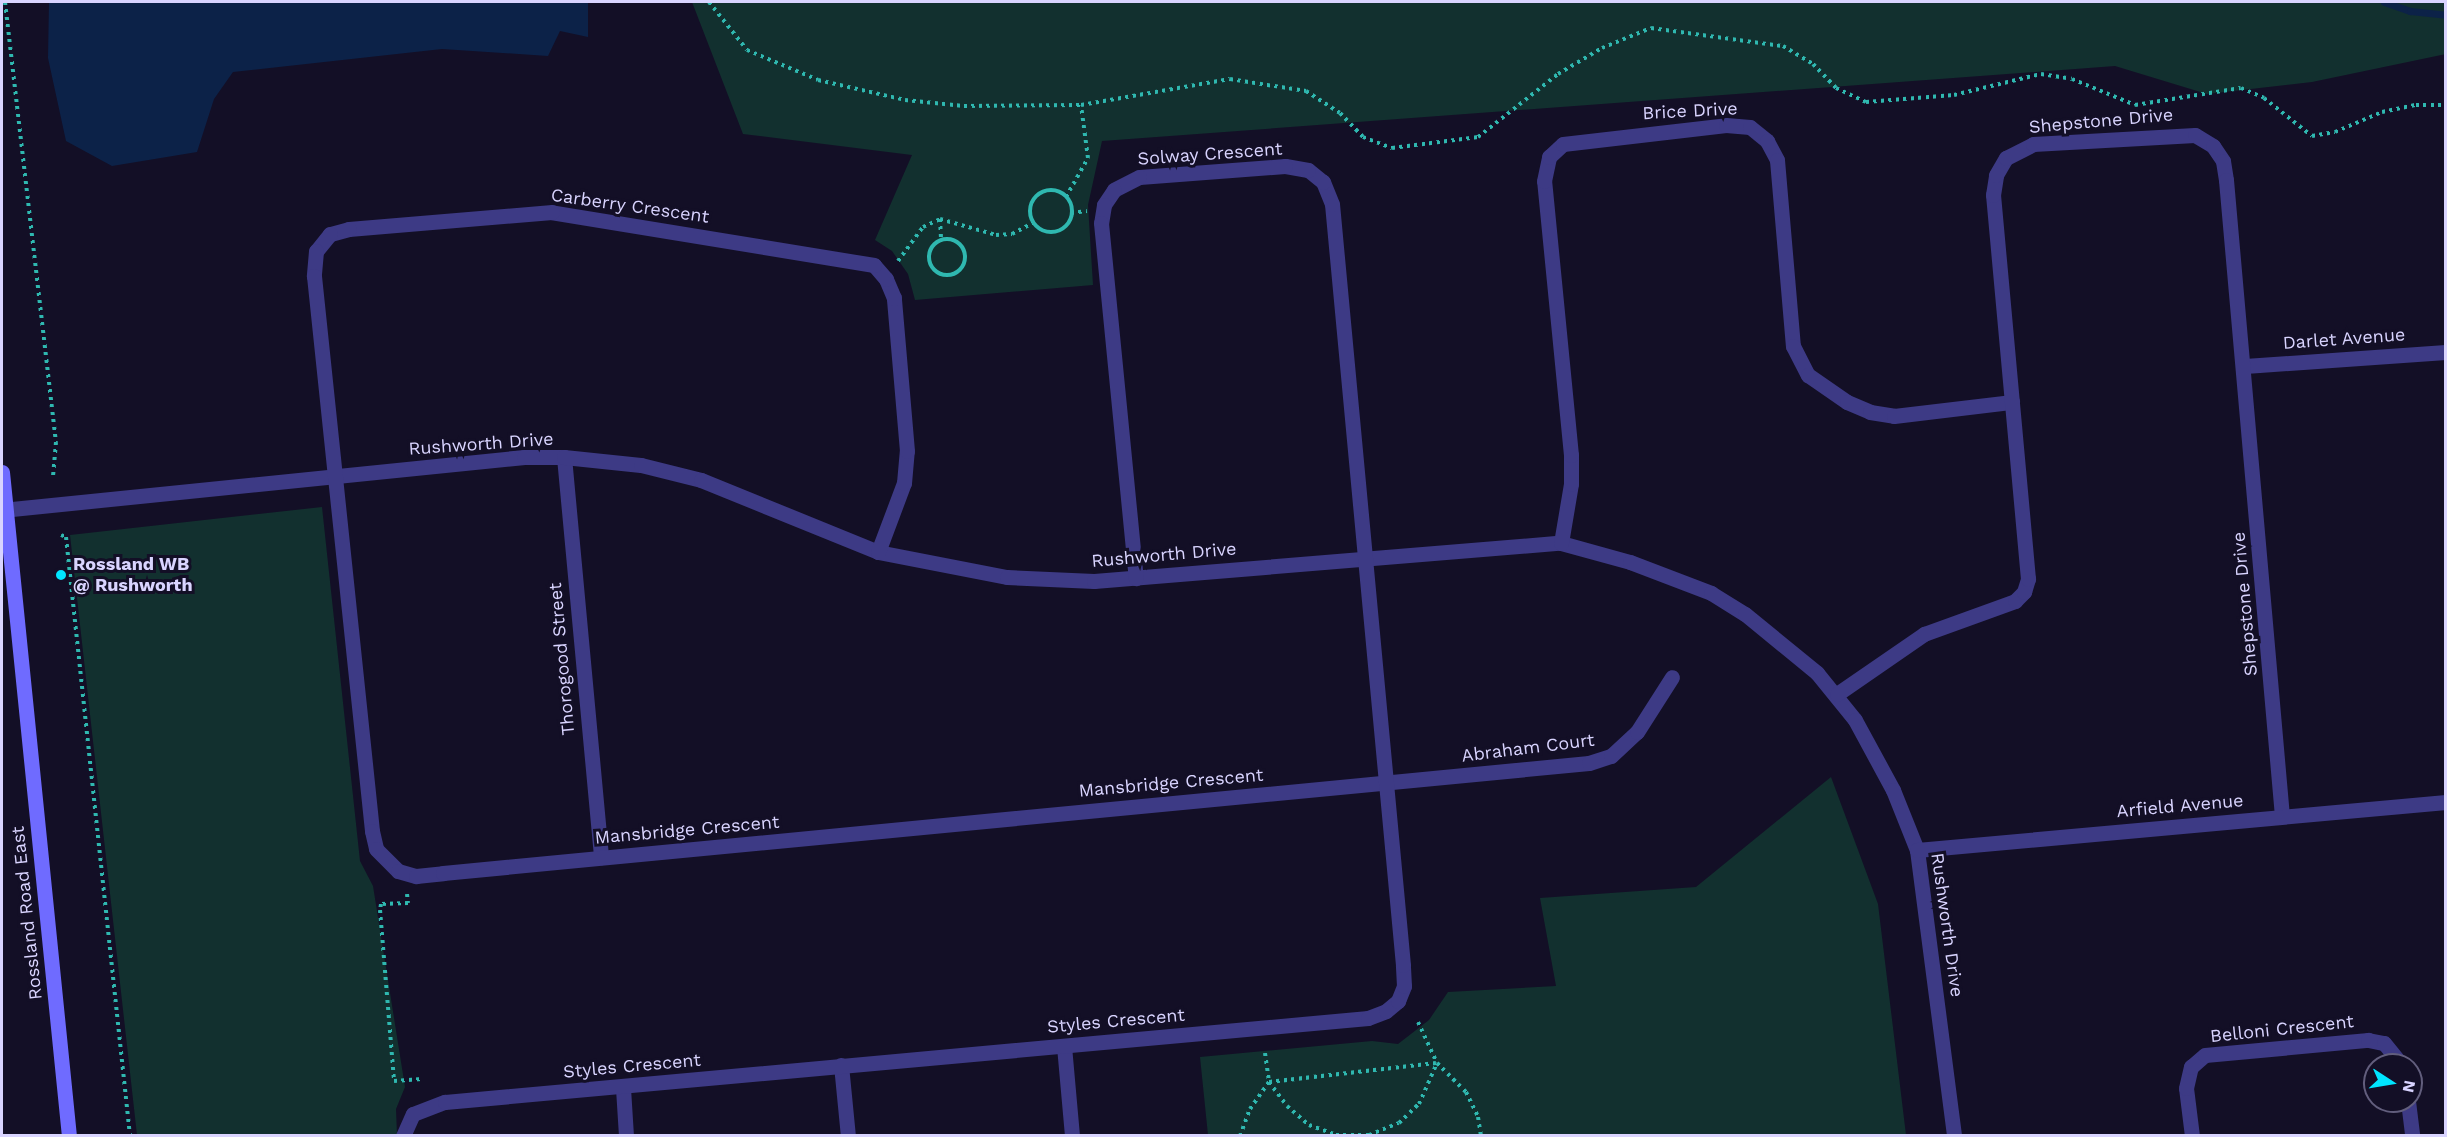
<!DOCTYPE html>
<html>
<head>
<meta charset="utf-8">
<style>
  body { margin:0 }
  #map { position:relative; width:2447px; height:1137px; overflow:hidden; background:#130f26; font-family:"Work Sans",sans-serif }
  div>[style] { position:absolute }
  .green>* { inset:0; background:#12302f }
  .water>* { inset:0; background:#0c2248 }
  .stream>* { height:7px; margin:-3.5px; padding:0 3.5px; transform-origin:3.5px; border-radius:3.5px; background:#0c2248 }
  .path>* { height:4px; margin-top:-2px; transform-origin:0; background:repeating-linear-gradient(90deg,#2fb8b0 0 3px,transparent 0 7.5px) }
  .path>.ring { margin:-2px; padding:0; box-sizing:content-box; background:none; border:4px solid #2fb8b0; border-radius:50% }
  .minor>* { height:15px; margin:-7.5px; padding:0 7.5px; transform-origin:7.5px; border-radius:7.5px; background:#3d3a85 }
  .secondary>* { height:15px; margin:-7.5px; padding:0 7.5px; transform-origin:7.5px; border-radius:7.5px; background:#6f6bff }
  .dots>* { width:16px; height:16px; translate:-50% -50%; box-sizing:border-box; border:3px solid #130f26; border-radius:50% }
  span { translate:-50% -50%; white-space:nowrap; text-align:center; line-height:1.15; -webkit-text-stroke:6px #130f26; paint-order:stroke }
  .street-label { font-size:18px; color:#d9d4ff }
  .poi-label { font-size:18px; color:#d9d4ff; font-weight:700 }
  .left { translate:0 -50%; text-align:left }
  .frame { position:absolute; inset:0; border:3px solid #d9d4ff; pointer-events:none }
  .north { position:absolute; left:2363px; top:1053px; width:60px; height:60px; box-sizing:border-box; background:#130f26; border:2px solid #625e7d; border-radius:50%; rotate:102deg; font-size:16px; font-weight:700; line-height:24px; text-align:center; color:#d9d4ff }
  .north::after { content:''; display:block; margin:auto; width:21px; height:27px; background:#00e5ff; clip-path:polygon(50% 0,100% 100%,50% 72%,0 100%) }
</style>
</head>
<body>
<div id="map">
  <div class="green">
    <div style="clip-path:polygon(692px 2px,2445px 2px,2446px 54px,2312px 82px,2207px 94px,2115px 66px,1102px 141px,1088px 205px,1093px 285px,915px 300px,908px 274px,892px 251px,875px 240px,912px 155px,743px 134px)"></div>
    <div style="clip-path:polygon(322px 507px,360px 861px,373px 886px,405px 1087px,396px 1109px,397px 1135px,137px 1135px,70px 535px)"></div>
    <div style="clip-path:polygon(1831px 777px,1878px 904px,1906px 1135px,1208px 1135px,1200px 1057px,1372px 1041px,1398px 1044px,1429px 1020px,1448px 992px,1556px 986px,1540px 898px,1696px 887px)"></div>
  </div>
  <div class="water">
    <div style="clip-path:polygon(49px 2px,588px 2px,588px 37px,560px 31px,548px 56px,442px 49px,233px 72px,214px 99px,197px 152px,112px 166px,66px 141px,48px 58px)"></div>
  </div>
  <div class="stream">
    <div style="left:2384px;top:2px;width:28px;rotate:19deg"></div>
    <div style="left:2410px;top:11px;width:36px;rotate:6deg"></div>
  </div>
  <div class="path">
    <div style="left:5px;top:2px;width:443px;rotate:83.4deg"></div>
    <div style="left:56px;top:442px;width:35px;rotate:95deg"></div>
    <div style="left:709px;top:2px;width:61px;rotate:51.6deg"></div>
    <div style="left:747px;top:50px;width:77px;rotate:22.9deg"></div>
    <div style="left:818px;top:80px;width:89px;rotate:12.9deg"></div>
    <div style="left:905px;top:100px;width:59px;rotate:5.8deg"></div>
    <div style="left:964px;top:106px;width:117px;rotate:-0.5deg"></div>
    <div style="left:1081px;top:105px;width:151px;rotate:-9.9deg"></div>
    <div style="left:1230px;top:79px;width:77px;rotate:9deg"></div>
    <div style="left:1306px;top:91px;width:40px;rotate:32.9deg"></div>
    <div style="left:1340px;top:113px;width:33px;rotate:46deg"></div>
    <div style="left:1363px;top:137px;width:31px;rotate:21deg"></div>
    <div style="left:1392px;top:148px;width:87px;rotate:-7.3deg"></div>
    <div style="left:1478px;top:137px;width:102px;rotate:-38.2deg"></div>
    <div style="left:1558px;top:74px;width:51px;rotate:-30.6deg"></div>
    <div style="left:1602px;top:48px;width:53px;rotate:-22.2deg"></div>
    <div style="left:1651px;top:28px;width:133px;rotate:7.8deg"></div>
    <div style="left:1783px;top:46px;width:35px;rotate:31deg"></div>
    <div style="left:1813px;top:64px;width:33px;rotate:46deg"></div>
    <div style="left:1836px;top:88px;width:33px;rotate:25deg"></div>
    <div style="left:1866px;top:102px;width:88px;rotate:-4.5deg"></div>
    <div style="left:1954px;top:95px;width:89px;rotate:-13.6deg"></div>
    <div style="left:2041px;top:74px;width:31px;rotate:9deg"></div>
    <div style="left:2072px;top:79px;width:68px;rotate:22.4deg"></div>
    <div style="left:2135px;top:105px;width:107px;rotate:-9.1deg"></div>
    <div style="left:2241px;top:88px;width:25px;rotate:23deg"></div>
    <div style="left:2264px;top:98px;width:61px;rotate:38.4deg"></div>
    <div style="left:2312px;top:136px;width:23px;rotate:-10deg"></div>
    <div style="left:2335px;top:132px;width:51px;rotate:-23.1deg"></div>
    <div style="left:2382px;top:112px;width:35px;rotate:-12deg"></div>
    <div style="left:2416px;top:105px;width:30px"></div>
    <div class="ring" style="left:1030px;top:190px;width:38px;height:38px"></div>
    <div style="left:1066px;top:197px;width:45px;rotate:-60.6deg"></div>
    <div style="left:1088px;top:158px;width:53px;rotate:-97.5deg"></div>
    <div style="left:1071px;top:213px;width:16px;rotate:-7deg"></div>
    <div style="left:940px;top:219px;width:20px;rotate:87deg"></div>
    <div class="ring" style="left:929px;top:239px;width:32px;height:32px"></div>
    <div style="left:898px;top:261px;width:42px;rotate:-53.7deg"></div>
    <div style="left:923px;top:227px;width:19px;rotate:-25deg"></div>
    <div style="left:940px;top:219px;width:58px;rotate:15.9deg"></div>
    <div style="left:996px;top:235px;width:16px;rotate:-4deg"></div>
    <div style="left:1012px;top:234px;width:24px;rotate:-28deg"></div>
    <div style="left:61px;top:535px;width:5px;rotate:22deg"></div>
    <div style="left:66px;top:537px;width:602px;rotate:83.9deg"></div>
    <div style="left:407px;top:894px;width:9px;rotate:84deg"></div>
    <div style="left:408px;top:903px;width:27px;rotate:178deg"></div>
    <div style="left:381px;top:904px;width:6px;rotate:99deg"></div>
    <div style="left:380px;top:910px;width:172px;rotate:85.3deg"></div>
    <div style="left:394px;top:1081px;width:28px;rotate:-4deg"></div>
    <div style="left:1418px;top:1022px;width:45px;rotate:65.1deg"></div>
    <div style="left:1437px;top:1063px;width:41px;rotate:45deg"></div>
    <div style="left:1466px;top:1092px;width:28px;rotate:64deg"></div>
    <div style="left:1478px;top:1117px;width:19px;rotate:81deg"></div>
    <div style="left:1265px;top:1053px;width:29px;rotate:82deg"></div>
    <div style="left:1269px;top:1082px;width:30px;rotate:53deg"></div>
    <div style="left:1287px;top:1106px;width:29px;rotate:41deg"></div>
    <div style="left:1309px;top:1125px;width:29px;rotate:20deg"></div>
    <div style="left:1336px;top:1135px;width:33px"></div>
    <div style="left:1369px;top:1135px;width:32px;rotate:-22deg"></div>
    <div style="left:1399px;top:1123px;width:28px;rotate:-44deg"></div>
    <div style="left:1419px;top:1104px;width:45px;rotate:-66.3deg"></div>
    <div style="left:1240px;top:1136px;width:29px;rotate:-70deg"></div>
    <div style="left:1250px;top:1109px;width:33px;rotate:-55deg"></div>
    <div style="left:1269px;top:1082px;width:168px;rotate:-6.5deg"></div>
  </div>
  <div class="minor">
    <div style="left:2245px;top:366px;width:201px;rotate:-4deg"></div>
    <div style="left:564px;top:457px;width:402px;rotate:84.7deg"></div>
    <div style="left:2px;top:510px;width:525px;rotate:-5.8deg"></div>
    <div style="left:524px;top:457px;width:40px"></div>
    <div style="left:564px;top:457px;width:77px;rotate:5.9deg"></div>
    <div style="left:641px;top:465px;width:62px;rotate:14deg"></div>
    <div style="left:701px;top:480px;width:191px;rotate:22.1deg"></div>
    <div style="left:878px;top:552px;width:131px;rotate:11deg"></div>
    <div style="left:1007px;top:577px;width:87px;rotate:2.6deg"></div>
    <div style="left:1094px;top:581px;width:469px;rotate:-4.7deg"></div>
    <div style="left:1561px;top:543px;width:72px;rotate:15.4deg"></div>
    <div style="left:1630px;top:562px;width:87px;rotate:20.9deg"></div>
    <div style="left:1711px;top:593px;width:40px;rotate:32deg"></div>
    <div style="left:1745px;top:614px;width:93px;rotate:39.3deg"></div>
    <div style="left:1817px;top:673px;width:60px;rotate:51deg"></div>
    <div style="left:1855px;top:720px;width:80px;rotate:61.5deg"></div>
    <div style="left:1893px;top:790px;width:65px;rotate:68.2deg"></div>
    <div style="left:1917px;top:850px;width:288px;rotate:82.6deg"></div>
    <div style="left:1561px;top:543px;width:60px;rotate:-80.4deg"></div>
    <div style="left:1571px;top:484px;width:29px;rotate:-90deg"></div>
    <div style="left:1571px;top:455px;width:275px;rotate:-95.6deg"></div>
    <div style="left:1544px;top:181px;width:25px;rotate:-78deg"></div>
    <div style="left:1549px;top:157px;width:19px;rotate:-43deg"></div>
    <div style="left:1563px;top:144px;width:164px;rotate:-6.6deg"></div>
    <div style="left:1726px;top:125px;width:24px;rotate:5deg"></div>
    <div style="left:1750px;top:127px;width:22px;rotate:39deg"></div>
    <div style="left:1767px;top:141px;width:21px;rotate:62deg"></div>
    <div style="left:1777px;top:160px;width:187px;rotate:85.1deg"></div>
    <div style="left:1793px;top:346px;width:33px;rotate:63deg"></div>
    <div style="left:1808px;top:375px;width:47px;rotate:34.7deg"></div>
    <div style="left:1847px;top:402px;width:25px;rotate:23deg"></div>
    <div style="left:1870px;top:412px;width:24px;rotate:9deg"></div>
    <div style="left:1894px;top:416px;width:119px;rotate:-6.8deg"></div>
    <div style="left:878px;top:552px;width:74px;rotate:-69.4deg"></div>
    <div style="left:904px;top:483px;width:32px;rotate:-85deg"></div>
    <div style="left:907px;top:451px;width:154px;rotate:-94.9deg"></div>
    <div style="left:894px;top:298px;width:21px;rotate:-113deg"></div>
    <div style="left:886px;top:279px;width:18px;rotate:-131deg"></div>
    <div style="left:874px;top:265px;width:326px;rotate:-170.7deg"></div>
    <div style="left:552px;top:212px;width:204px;rotate:175.2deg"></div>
    <div style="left:349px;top:229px;width:20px;rotate:165deg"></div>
    <div style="left:330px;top:234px;width:22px;rotate:129deg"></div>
    <div style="left:316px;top:251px;width:25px;rotate:95deg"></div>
    <div style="left:314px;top:276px;width:558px;rotate:84.03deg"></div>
    <div style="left:372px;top:831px;width:18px;rotate:77deg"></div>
    <div style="left:376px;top:849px;width:31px;rotate:45deg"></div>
    <div style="left:398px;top:871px;width:19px;rotate:16deg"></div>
    <div style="left:416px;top:876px;width:27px;rotate:-6deg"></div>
    <div style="left:443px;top:873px;width:1151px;rotate:-5.48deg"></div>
    <div style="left:1589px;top:763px;width:23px;rotate:-18deg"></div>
    <div style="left:1611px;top:756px;width:35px;rotate:-43deg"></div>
    <div style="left:1637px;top:732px;width:65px;rotate:-57.5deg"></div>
    <div style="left:1837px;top:694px;width:106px;rotate:-34.6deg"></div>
    <div style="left:1924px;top:634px;width:97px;rotate:-19.9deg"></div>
    <div style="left:2015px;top:601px;width:13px;rotate:-45deg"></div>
    <div style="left:2024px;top:592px;width:14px;rotate:-73deg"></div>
    <div style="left:2028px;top:579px;width:386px;rotate:-95.2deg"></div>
    <div style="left:1993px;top:195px;width:20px;rotate:-81deg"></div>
    <div style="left:1996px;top:175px;width:20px;rotate:-60deg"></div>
    <div style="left:2006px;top:158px;width:30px;rotate:-27deg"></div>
    <div style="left:2033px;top:144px;width:162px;rotate:-3.2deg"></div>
    <div style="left:2195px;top:135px;width:21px;rotate:31deg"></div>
    <div style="left:2213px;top:146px;width:18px;rotate:56deg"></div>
    <div style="left:2223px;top:161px;width:19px;rotate:81deg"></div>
    <div style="left:2226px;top:180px;width:638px;rotate:84.97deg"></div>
    <div style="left:1917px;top:850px;width:531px;rotate:-5.18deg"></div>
    <div style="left:1064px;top:1046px;width:90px;rotate:84.9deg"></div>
    <div style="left:841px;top:1065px;width:71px;rotate:84.4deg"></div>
    <div style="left:623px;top:1088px;width:48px;rotate:86.4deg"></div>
    <div style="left:2408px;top:1101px;width:35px;rotate:83deg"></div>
    <div style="left:403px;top:1136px;width:24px;rotate:-66deg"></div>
    <div style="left:413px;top:1114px;width:34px;rotate:-21deg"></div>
    <div style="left:445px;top:1102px;width:927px;rotate:-5.2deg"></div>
    <div style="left:1368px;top:1018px;width:19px;rotate:-21deg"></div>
    <div style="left:1386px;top:1011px;width:16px;rotate:-40deg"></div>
    <div style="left:1398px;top:1001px;width:16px;rotate:-68deg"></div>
    <div style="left:1404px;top:986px;width:21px;rotate:-93deg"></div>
    <div style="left:1403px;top:965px;width:764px;rotate:-95.33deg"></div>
    <div style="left:1332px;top:204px;width:24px;rotate:-112deg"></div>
    <div style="left:1323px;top:182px;width:19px;rotate:-141deg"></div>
    <div style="left:1308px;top:170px;width:23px;rotate:-170deg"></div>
    <div style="left:1285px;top:166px;width:146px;rotate:175.7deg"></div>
    <div style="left:1139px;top:177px;width:28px;rotate:153deg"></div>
    <div style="left:1114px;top:190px;width:18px;rotate:124deg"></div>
    <div style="left:1104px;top:205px;width:18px;rotate:99deg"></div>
    <div style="left:1101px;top:223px;width:357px;rotate:84.4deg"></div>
    <div style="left:2192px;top:1136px;width:48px;rotate:-97.1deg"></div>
    <div style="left:2186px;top:1088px;width:22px;rotate:-77deg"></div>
    <div style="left:2191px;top:1067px;width:18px;rotate:-41deg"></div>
    <div style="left:2205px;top:1055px;width:164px;rotate:-5.3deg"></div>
    <div style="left:2368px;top:1040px;width:16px;rotate:11deg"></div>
    <div style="left:2384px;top:1043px;width:28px;rotate:51deg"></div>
  </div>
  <div class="secondary">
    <div style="left:2px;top:472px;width:667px;rotate:84.24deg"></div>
  </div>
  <div class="dots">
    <div style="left:61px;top:575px;background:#00e5ff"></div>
  </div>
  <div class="street-label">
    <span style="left:1690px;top:111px;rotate:-3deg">Brice Drive</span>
    <span style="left:2101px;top:121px;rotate:-5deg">Shepstone Drive</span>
    <span style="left:1210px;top:154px;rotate:-4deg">Solway Crescent</span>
    <span style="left:630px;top:206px;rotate:8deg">Carberry Crescent</span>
    <span style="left:2344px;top:339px;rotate:-4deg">Darlet Avenue</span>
    <span style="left:481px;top:444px;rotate:-4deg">Rushworth Drive</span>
    <span style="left:1164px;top:555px;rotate:-5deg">Rushworth Drive</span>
    <span style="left:2245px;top:604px;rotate:-95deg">Shepstone Drive</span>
    <span style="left:562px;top:659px;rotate:-95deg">Thorogood Street</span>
    <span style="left:1528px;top:748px;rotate:-7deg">Abraham Court</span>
    <span style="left:1171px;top:783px;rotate:-5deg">Mansbridge Crescent</span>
    <span style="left:2180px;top:806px;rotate:-5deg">Arfield Avenue</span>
    <span style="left:687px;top:830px;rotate:-5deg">Mansbridge Crescent</span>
    <span style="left:27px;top:913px;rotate:-96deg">Rossland Road East</span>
    <span style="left:1947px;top:925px;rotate:82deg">Rushworth Drive</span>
    <span style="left:1116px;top:1021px;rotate:-5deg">Styles Crescent</span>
    <span style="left:2282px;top:1029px;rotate:-6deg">Belloni Crescent</span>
    <span style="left:632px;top:1066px;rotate:-5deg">Styles Crescent</span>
  </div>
  <div class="poi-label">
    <span class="left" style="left:73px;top:575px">Rossland WB<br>@ Rushworth</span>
  </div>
  <div class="frame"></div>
  <div class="north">N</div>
</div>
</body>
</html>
